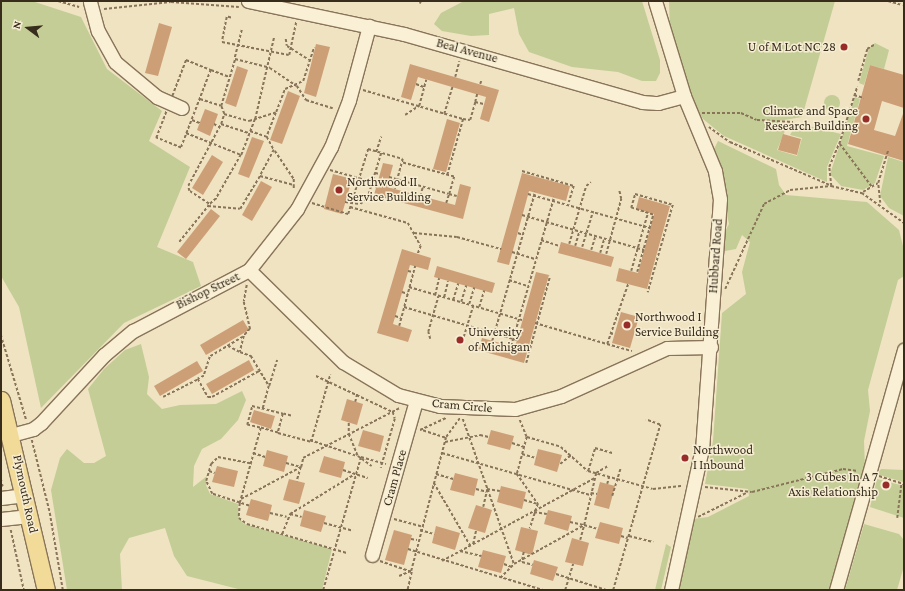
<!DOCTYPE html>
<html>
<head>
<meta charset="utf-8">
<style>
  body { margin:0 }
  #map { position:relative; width:905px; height:591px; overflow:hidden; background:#efe3c2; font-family:"Crimson Pro",serif }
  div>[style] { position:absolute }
  .green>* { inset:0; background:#c4cd96 }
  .round { border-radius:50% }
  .building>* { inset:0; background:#cd9f77 }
  .path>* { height:1.5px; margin-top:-0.75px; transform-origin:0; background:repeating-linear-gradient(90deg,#897459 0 3px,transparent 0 5px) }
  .roads { filter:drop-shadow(1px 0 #897459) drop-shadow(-1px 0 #897459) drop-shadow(0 1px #897459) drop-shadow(0 -1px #897459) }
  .minor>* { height:13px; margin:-6.5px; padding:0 6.5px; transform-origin:6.5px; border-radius:6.5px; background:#f9f0d5 }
  .major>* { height:17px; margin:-8.5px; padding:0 8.5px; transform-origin:8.5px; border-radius:8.5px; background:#f2db99 }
  .dots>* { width:11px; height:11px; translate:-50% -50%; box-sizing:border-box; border:2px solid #f6edd2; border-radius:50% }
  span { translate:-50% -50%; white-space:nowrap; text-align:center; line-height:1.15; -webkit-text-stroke:3px #f6edd2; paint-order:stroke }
  .poi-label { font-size:13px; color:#382c1d }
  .right { translate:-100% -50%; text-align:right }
  .left { translate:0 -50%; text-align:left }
  .street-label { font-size:13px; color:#382c1d }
  .frame { position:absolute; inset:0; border:2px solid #382c1d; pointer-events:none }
  .north { position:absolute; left:8px; top:8px; width:40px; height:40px; -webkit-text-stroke:3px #f6edd2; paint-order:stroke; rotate:286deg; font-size:11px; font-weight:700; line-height:16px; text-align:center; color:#382c1d }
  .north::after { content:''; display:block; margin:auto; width:14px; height:18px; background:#382c1d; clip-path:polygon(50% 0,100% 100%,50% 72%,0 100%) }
</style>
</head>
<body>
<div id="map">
  <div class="green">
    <div style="clip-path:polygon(1px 1px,32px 1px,81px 17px,107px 69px,162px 111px,149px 141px,190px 167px,157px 247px,193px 262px,201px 286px,124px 323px,41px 408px,19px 307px,1px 276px)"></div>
    <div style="clip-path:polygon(464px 1px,642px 1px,660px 60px,660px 73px,656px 81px,642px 81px,618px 72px,572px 67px,529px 52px,519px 34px,514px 8px,489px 14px,489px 35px,471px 36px,442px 31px,434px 24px,441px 13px)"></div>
    <div style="clip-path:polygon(669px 1px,835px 1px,802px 117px,778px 121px,778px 124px,787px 126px,777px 150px,797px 156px,802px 138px,790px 135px,797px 123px,841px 134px,827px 167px,827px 182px,724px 136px,703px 119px,687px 94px,670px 34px)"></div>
    <div style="clip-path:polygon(875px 43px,889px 50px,884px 69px,870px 65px,864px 85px,859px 83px,869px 48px)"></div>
    <div class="round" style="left:824px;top:95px;width:16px;height:16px"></div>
    <div style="clip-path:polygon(855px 97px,860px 99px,847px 146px,884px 156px,875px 183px,863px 190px,841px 186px,830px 174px)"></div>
    <div style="clip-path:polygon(718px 141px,776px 169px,779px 185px,786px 195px,867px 202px,899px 230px,904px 250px,904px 276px,898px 280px,868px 390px,870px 411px,864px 441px,865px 468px,830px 590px,677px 590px,693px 519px,708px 517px,749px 496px,748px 489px,705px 484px,713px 441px,722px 313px,746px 294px,742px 272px,750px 242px,742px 235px,736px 249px,725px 251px,723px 235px,729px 224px,713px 151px)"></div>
    <div style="clip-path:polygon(888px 157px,904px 162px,904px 216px,889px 208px,880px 196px)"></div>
    <div style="clip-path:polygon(141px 344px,149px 377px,147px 394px,162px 409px,180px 405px,216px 404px,242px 391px,246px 400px,238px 420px,221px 439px,202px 449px,194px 466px,193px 487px,207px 476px,206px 485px,210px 494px,238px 504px,239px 518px,244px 524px,332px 549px,322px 590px,242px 590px,187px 576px,174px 556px,165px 528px,129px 538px,120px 554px,122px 590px,67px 590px,51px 490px,60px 458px,67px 449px,84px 463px,94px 463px,106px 456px,88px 389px,104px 369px,125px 350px)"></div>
    <div style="clip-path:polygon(881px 469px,904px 470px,903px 482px,877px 474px)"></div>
    <div style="clip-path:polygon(877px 479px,904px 486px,904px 518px,870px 507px)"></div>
    <div style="clip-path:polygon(864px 524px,899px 534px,904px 540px,904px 566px,897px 590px,845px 590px)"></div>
    <div style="clip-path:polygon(666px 544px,671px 547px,661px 590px,655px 590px)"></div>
  </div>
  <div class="building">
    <div style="clip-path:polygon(159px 23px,172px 27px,158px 76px,145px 73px)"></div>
    <div style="clip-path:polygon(316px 44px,330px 47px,316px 97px,304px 93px)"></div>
    <div style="clip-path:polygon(410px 64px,499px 90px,489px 122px,480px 119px,486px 97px,418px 77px,411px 100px,401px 97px)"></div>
    <div style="clip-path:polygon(870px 65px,904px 75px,904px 108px,882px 101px,874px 130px,895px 136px,904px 111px,904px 161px,848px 144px)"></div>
    <div style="clip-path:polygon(237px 66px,248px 70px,236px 107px,225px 103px)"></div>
    <div style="clip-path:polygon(288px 91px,300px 96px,282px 144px,270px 140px)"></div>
    <div style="clip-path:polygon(205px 109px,218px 114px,210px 136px,197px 130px)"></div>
    <div style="clip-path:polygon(447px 119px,460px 123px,446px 172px,433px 169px)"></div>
    <div style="clip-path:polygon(783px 134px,801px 139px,797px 155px,778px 150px)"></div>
    <div style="clip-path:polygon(252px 137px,264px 141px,249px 178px,238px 174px)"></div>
    <div style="clip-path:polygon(212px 155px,223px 162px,203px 195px,192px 188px)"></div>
    <div style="clip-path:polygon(383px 163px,393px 165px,387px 187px,455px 205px,460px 184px,471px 187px,463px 219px,374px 195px)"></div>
    <div style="clip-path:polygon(522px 173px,570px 186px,566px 201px,529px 191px,509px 265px,497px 262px)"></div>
    <div style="clip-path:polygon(333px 174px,352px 179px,342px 214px,324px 209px)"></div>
    <div style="clip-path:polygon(261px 181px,272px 187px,252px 221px,242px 215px)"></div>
    <div style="clip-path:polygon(639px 197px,670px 206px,647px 289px,616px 281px,619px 268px,638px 273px,654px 214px,636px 209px)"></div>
    <div style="clip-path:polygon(211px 209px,220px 216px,186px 259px,177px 252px)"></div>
    <div style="clip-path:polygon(561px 242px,614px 257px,611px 267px,558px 253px)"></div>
    <div style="clip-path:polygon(402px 249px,431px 258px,428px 270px,410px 265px,393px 324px,412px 330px,408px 342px,377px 333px)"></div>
    <div style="clip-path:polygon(437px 266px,495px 283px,492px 293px,434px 277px)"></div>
    <div style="clip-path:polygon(536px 272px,549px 275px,524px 363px,478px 350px,482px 338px,515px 347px)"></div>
    <div style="clip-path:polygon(621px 312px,639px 317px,630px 348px,612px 343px)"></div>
    <div style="clip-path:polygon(243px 320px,249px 330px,206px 355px,200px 345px)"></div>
    <div style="clip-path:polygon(249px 360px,254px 370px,212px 394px,206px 384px)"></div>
    <div style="clip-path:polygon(197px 361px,203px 371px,160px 396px,154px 386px)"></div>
    <div style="clip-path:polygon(347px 399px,363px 404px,357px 425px,341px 420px)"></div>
    <div style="clip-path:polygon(254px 410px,275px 416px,271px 429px,250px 422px)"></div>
    <div style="clip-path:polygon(363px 430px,384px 436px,380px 452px,358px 446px)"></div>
    <div style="clip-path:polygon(491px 430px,514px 436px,510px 450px,487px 444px)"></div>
    <div style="clip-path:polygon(538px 449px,562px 455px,557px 472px,534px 465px)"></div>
    <div style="clip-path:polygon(267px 450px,288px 456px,284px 472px,263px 466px)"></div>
    <div style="clip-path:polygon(324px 456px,345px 462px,341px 478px,319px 472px)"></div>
    <div style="clip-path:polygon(217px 466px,238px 471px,234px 487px,212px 482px)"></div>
    <div style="clip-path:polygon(455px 473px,478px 479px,474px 496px,450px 490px)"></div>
    <div style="clip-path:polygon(289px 479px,305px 483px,299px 504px,283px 500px)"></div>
    <div style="clip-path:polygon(600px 482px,615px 486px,609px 509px,594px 505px)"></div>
    <div style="clip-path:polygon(501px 486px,526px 492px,522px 509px,497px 502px)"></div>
    <div style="clip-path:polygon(251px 499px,272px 505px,268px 521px,246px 515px)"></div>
    <div style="clip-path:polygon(476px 505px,492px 510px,485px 533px,468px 528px)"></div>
    <div style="clip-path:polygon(304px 510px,326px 516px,321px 532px,300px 526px)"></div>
    <div style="clip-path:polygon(548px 510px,572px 516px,568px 531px,544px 524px)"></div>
    <div style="clip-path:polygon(600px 522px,623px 528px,619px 544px,595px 538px)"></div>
    <div style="clip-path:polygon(436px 526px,460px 533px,455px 550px,432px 543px)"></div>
    <div style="clip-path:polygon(521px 527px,538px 531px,532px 555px,515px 550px)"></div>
    <div style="clip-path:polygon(394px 530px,412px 535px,404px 565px,385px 560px)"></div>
    <div style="clip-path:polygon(572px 538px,589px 543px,583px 566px,565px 562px)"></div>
    <div style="clip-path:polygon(483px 550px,506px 556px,501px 573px,478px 567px)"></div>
    <div style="clip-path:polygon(534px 560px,558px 567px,553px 581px,530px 574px)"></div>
  </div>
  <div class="path">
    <div style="left:58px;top:1px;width:22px;rotate:16deg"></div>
    <div style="left:420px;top:1px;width:3px;rotate:72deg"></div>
    <div style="left:888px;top:1px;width:15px;rotate:16deg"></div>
    <div style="left:104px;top:9px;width:67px;rotate:-6deg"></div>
    <div style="left:171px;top:2px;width:68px;rotate:4.2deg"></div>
    <div style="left:231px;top:18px;width:4px;rotate:-166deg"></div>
    <div style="left:227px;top:17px;width:25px;rotate:101deg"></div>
    <div style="left:222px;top:42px;width:68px;rotate:11deg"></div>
    <div style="left:289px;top:55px;width:34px;rotate:-78deg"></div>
    <div style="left:242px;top:30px;width:30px;rotate:104deg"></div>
    <div style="left:235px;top:59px;width:36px;rotate:14deg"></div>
    <div style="left:270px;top:68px;width:32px;rotate:34deg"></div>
    <div style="left:297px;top:86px;width:17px;rotate:57deg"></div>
    <div style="left:306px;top:100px;width:28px;rotate:17deg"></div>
    <div style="left:286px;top:39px;width:7px;rotate:82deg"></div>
    <div style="left:287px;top:46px;width:26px;rotate:32deg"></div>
    <div style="left:186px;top:60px;width:27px;rotate:22deg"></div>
    <div style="left:211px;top:70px;width:84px;rotate:111deg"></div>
    <div style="left:181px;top:148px;width:27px;rotate:-158deg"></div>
    <div style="left:156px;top:138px;width:84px;rotate:-69deg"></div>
    <div style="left:211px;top:70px;width:19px;rotate:21deg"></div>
    <div style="left:455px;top:77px;width:16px;rotate:-75deg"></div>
    <div style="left:858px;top:81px;width:33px;rotate:-74deg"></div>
    <div style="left:867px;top:49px;width:8px;rotate:-30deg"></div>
    <div style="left:416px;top:84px;width:9px;rotate:21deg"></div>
    <div style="left:480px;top:84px;width:3px;rotate:-72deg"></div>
    <div style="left:363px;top:90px;width:104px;rotate:16.2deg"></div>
    <div style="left:854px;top:95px;width:10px;rotate:17deg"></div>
    <div style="left:200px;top:99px;width:22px;rotate:18deg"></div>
    <div style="left:475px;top:102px;width:8px;rotate:-76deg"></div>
    <div style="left:276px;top:113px;width:26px;rotate:111deg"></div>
    <div style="left:267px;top:137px;width:15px;rotate:62deg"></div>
    <div style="left:274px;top:150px;width:30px;rotate:118deg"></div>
    <div style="left:260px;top:176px;width:35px;rotate:15deg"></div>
    <div style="left:294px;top:185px;width:5px;rotate:90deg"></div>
    <div style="left:702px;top:113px;width:39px"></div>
    <div style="left:741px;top:113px;width:17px;rotate:24deg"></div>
    <div style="left:757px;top:120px;width:36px;rotate:3deg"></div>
    <div style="left:224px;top:114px;width:26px;rotate:16deg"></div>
    <div style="left:249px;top:121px;width:28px;rotate:-18deg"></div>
    <div style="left:276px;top:112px;width:25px;rotate:-69deg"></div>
    <div style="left:285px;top:89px;width:20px;rotate:-24deg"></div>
    <div style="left:303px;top:81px;width:35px;rotate:-72deg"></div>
    <div style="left:444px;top:114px;width:28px;rotate:-73deg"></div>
    <div style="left:405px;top:115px;width:17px;rotate:-33deg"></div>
    <div style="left:419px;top:106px;width:27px;rotate:-75deg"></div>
    <div style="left:192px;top:120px;width:9px;rotate:21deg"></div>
    <div style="left:214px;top:124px;width:6px;rotate:31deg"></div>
    <div style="left:221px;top:124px;width:29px;rotate:18deg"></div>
    <div style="left:709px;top:127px;width:26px;rotate:36deg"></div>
    <div style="left:730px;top:142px;width:109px;rotate:23.3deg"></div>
    <div style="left:250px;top:131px;width:18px;rotate:19deg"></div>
    <div style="left:186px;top:133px;width:59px;rotate:21.8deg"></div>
    <div style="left:241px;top:155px;width:51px;rotate:119.6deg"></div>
    <div style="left:216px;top:199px;width:11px;rotate:139deg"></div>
    <div style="left:208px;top:206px;width:32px;rotate:5deg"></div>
    <div style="left:240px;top:209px;width:39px;rotate:-59deg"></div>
    <div style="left:840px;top:144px;width:54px;rotate:53.3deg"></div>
    <div style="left:275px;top:151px;width:34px;rotate:56deg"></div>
    <div style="left:294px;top:179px;width:6px;rotate:90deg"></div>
    <div style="left:376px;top:152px;width:16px;rotate:-72deg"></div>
    <div style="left:241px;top:155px;width:39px;rotate:-69deg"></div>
    <div style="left:255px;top:119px;width:84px;rotate:-77deg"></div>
    <div style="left:330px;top:170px;width:44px;rotate:15.9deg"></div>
    <div style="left:522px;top:171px;width:54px;rotate:16.1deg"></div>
    <div style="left:574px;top:186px;width:17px;rotate:107deg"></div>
    <div style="left:375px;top:173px;width:5px;rotate:11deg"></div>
    <div style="left:447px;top:175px;width:58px;rotate:-74.1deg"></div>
    <div style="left:463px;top:119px;width:7px;rotate:8deg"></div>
    <div style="left:470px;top:120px;width:19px;rotate:-74deg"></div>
    <div style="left:475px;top:102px;width:9px;rotate:13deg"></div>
    <div style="left:389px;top:177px;width:62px;rotate:15.8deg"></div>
    <div style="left:449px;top:194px;width:18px;rotate:-74deg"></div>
    <div style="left:454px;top:177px;width:53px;rotate:-164.6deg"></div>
    <div style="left:371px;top:185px;width:6px;rotate:18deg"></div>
    <div style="left:831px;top:186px;width:19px;rotate:-96deg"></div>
    <div style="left:829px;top:167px;width:25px;rotate:-67deg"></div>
    <div style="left:839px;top:144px;width:60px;rotate:-72.5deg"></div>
    <div style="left:863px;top:192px;width:17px;rotate:-31deg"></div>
    <div style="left:528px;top:194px;width:127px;rotate:15.6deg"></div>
    <div style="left:420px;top:196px;width:10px;rotate:-73deg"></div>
    <div style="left:345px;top:202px;width:15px;rotate:8deg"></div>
    <div style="left:360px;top:204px;width:9px;rotate:-36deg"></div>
    <div style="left:367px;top:199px;width:48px;rotate:-73.1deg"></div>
    <div style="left:312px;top:203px;width:38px;rotate:17deg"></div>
    <div style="left:348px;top:214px;width:68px;rotate:-72.9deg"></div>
    <div style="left:368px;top:149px;width:36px;rotate:16deg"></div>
    <div style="left:403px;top:159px;width:31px;rotate:105deg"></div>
    <div style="left:446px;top:203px;width:9px;rotate:-72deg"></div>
    <div style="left:449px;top:194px;width:8px;rotate:14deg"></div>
    <div style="left:880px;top:203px;width:20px;rotate:-96deg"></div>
    <div style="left:878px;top:183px;width:34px;rotate:-73deg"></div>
    <div style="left:209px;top:204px;width:24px;rotate:-147deg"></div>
    <div style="left:189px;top:191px;width:5px;rotate:-101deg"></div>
    <div style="left:188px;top:186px;width:70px;rotate:-62deg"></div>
    <div style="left:221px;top:124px;width:10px;rotate:-73deg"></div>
    <div style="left:224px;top:114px;width:9px;rotate:-111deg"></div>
    <div style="left:221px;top:106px;width:49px;rotate:-73.4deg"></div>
    <div style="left:350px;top:207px;width:60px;rotate:15.4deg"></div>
    <div style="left:408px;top:223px;width:26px;rotate:61deg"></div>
    <div style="left:421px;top:246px;width:9px;rotate:111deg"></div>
    <div style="left:522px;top:215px;width:127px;rotate:16deg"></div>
    <div style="left:414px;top:233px;width:43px;rotate:5.3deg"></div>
    <div style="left:457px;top:237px;width:46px;rotate:15.3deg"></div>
    <div style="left:518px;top:233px;width:5px;rotate:22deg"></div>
    <div style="left:541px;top:240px;width:20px;rotate:18deg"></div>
    <div style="left:179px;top:242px;width:46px;rotate:-51.1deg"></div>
    <div style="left:569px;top:244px;width:60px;rotate:-73.7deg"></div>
    <div style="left:586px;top:186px;width:6px;rotate:-39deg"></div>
    <div style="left:575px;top:246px;width:15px;rotate:-74deg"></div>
    <div style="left:582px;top:247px;width:37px;rotate:-73deg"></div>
    <div style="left:591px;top:250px;width:14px;rotate:-73deg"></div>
    <div style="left:512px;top:252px;width:24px;rotate:17deg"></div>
    <div style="left:600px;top:253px;width:15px;rotate:-74deg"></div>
    <div style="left:606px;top:254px;width:57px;rotate:-74.7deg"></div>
    <div style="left:621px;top:199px;width:9px;rotate:-103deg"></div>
    <div style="left:408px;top:271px;width:5px;rotate:11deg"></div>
    <div style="left:631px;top:271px;width:61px;rotate:-73.9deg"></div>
    <div style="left:637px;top:272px;width:59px;rotate:-74.3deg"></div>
    <div style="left:653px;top:215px;width:23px;rotate:-162deg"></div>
    <div style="left:631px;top:208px;width:15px;rotate:-74deg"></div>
    <div style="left:635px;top:194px;width:40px;rotate:16deg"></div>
    <div style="left:673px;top:205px;width:91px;rotate:106deg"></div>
    <div style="left:509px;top:280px;width:20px;rotate:18deg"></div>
    <div style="left:247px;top:285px;width:17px;rotate:100deg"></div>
    <div style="left:244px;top:302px;width:28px;rotate:77deg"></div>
    <div style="left:250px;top:329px;width:9px;rotate:131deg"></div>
    <div style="left:244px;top:336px;width:16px;rotate:104deg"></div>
    <div style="left:240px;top:352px;width:12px;rotate:20deg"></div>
    <div style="left:251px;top:356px;width:35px;rotate:59deg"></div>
    <div style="left:269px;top:386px;width:24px;rotate:105deg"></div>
    <div style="left:409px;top:287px;width:118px;rotate:16.3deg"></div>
    <div style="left:725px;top:289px;width:94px;rotate:-65.4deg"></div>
    <div style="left:764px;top:204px;width:30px;rotate:-28deg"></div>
    <div style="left:790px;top:190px;width:41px;rotate:-5.6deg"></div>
    <div style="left:831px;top:186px;width:32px;rotate:13deg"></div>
    <div style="left:862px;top:193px;width:52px;rotate:35.5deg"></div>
    <div style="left:402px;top:292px;width:6px;rotate:18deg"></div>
    <div style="left:435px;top:295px;width:17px;rotate:-77deg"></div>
    <div style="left:444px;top:297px;width:16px;rotate:-76deg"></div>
    <div style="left:453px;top:300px;width:17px;rotate:-73deg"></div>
    <div style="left:461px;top:302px;width:17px;rotate:-73deg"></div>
    <div style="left:469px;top:304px;width:17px;rotate:-73deg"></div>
    <div style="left:404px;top:307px;width:118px;rotate:16.3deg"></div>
    <div style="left:479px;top:307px;width:17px;rotate:-73deg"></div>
    <div style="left:395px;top:316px;width:6px;rotate:18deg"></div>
    <div style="left:535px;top:323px;width:75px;rotate:16.3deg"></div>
    <div style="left:607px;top:344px;width:64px;rotate:-70.7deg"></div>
    <div style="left:399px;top:326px;width:62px;rotate:-75.1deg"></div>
    <div style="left:610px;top:333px;width:4px;rotate:14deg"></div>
    <div style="left:1px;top:335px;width:88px;rotate:73.4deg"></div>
    <div style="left:243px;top:337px;width:39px;rotate:149deg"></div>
    <div style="left:210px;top:357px;width:20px;rotate:108deg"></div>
    <div style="left:204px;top:376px;width:7px;rotate:153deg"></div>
    <div style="left:198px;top:379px;width:21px;rotate:61deg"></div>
    <div style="left:208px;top:397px;width:4px"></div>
    <div style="left:212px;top:397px;width:54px;rotate:-29deg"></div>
    <div style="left:430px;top:339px;width:7px;rotate:-106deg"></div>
    <div style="left:428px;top:332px;width:37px;rotate:-74deg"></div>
    <div style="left:492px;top:341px;width:155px;rotate:-73.9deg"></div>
    <div style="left:607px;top:344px;width:26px;rotate:16deg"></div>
    <div style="left:458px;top:345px;width:5px;rotate:-37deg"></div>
    <div style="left:462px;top:342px;width:38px;rotate:-73deg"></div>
    <div style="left:228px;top:346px;width:13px;rotate:27deg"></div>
    <div style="left:511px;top:346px;width:155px;rotate:-73.9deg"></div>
    <div style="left:526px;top:363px;width:90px;rotate:-74.6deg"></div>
    <div style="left:316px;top:376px;width:85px;rotate:25.1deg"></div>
    <div style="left:393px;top:412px;width:7px;rotate:74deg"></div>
    <div style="left:395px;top:419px;width:51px;rotate:105.9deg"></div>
    <div style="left:269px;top:386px;width:27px;rotate:-73deg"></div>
    <div style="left:163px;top:397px;width:39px;rotate:-27deg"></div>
    <div style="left:355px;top:402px;width:8px;rotate:-76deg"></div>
    <div style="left:291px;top:416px;width:8px;rotate:-166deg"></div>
    <div style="left:283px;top:414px;width:20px;rotate:105deg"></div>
    <div style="left:278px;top:433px;width:18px;rotate:-164deg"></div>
    <div style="left:261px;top:428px;width:78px;rotate:105.6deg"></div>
    <div style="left:240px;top:503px;width:15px;rotate:94deg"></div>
    <div style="left:239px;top:518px;width:10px;rotate:37deg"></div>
    <div style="left:247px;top:524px;width:104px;rotate:16.2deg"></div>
    <div style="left:463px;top:419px;width:154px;rotate:70.6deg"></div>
    <div style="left:520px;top:420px;width:18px;rotate:68deg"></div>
    <div style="left:527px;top:437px;width:35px;rotate:16deg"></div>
    <div style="left:561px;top:447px;width:36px;rotate:42deg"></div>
    <div style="left:588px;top:471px;width:67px;rotate:15.5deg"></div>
    <div style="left:653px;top:489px;width:30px;rotate:-6deg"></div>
    <div style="left:349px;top:423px;width:11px;rotate:90deg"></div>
    <div style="left:349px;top:434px;width:24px;rotate:68deg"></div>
    <div style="left:358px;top:456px;width:17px;rotate:36deg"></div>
    <div style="left:260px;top:428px;width:13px;rotate:-167deg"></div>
    <div style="left:247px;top:425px;width:20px;rotate:-75deg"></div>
    <div style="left:252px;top:406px;width:32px;rotate:14deg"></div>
    <div style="left:278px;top:433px;width:34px;rotate:15deg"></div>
    <div style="left:311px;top:442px;width:70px;rotate:-74.2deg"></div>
    <div style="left:527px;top:437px;width:38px;rotate:105deg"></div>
    <div style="left:517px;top:474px;width:37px;rotate:55deg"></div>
    <div style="left:538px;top:504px;width:26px;rotate:108deg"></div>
    <div style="left:445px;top:438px;width:26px;rotate:-162deg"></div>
    <div style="left:420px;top:430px;width:29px;rotate:-25deg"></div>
    <div style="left:32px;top:440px;width:75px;rotate:76.1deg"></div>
    <div style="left:50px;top:513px;width:78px;rotate:80.4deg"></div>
    <div style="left:310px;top:440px;width:50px;rotate:18.8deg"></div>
    <div style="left:445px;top:442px;width:36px;rotate:-11deg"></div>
    <div style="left:480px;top:435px;width:9px;rotate:13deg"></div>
    <div style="left:512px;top:443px;width:13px;rotate:18deg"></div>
    <div style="left:253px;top:453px;width:13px;rotate:18deg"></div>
    <div style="left:442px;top:453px;width:154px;rotate:15.8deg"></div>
    <div style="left:522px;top:454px;width:15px;rotate:16deg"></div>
    <div style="left:286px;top:463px;width:16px;rotate:15deg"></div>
    <div style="left:301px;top:467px;width:15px;rotate:106deg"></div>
    <div style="left:560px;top:464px;width:14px;rotate:-39deg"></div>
    <div style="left:343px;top:470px;width:26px;rotate:18deg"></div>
    <div style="left:209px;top:471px;width:6px;rotate:18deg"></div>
    <div style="left:588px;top:471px;width:24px;rotate:-73deg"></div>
    <div style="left:595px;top:448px;width:18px;rotate:16deg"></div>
    <div style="left:436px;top:474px;width:18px;rotate:16deg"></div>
    <div style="left:879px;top:476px;width:26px;rotate:18deg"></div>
    <div style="left:1px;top:479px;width:8px;rotate:76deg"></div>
    <div style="left:434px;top:483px;width:72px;rotate:59.9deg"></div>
    <div style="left:607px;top:484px;width:7px;rotate:-74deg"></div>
    <div style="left:705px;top:487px;width:47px;rotate:6.1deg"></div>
    <div style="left:752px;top:492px;width:94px;rotate:-14.2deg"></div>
    <div style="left:843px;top:469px;width:15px;rotate:8deg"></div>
    <div style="left:476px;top:489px;width:11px;rotate:15deg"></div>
    <div style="left:591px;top:493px;width:6px;rotate:9deg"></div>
    <div style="left:612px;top:496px;width:28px;rotate:-73deg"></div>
    <div style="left:241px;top:499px;width:68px;rotate:-28.1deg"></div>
    <div style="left:301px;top:467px;width:9px;rotate:-77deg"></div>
    <div style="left:303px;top:458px;width:109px;rotate:-27.3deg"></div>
    <div style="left:524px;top:500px;width:15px;rotate:16deg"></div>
    <div style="left:249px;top:506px;width:39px;rotate:-162deg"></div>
    <div style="left:212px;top:494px;width:14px;rotate:-115deg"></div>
    <div style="left:206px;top:481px;width:18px;rotate:-74deg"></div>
    <div style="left:211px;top:464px;width:10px;rotate:-45deg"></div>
    <div style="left:218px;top:457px;width:33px;rotate:11deg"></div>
    <div style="left:483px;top:507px;width:18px;rotate:-77deg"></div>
    <div style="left:487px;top:489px;width:13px;rotate:9deg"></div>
    <div style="left:534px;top:512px;width:13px;rotate:9deg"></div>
    <div style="left:270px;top:513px;width:17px;rotate:13deg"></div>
    <div style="left:290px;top:514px;width:12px;rotate:14deg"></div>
    <div style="left:698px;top:517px;width:54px;rotate:-26.6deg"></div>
    <div style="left:897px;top:518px;width:35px;rotate:-83deg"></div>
    <div style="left:394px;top:519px;width:28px;rotate:15deg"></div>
    <div style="left:570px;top:522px;width:14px;rotate:12deg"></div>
    <div style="left:324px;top:523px;width:30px;rotate:15deg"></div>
    <div style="left:11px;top:530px;width:61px;rotate:77.8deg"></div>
    <div style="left:420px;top:530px;width:15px;rotate:16deg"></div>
    <div style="left:282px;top:534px;width:22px;rotate:-68deg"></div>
    <div style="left:290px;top:514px;width:76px;rotate:-31.6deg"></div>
    <div style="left:621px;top:536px;width:7px;rotate:16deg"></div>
    <div style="left:629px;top:536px;width:25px;rotate:14deg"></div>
    <div style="left:411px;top:539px;width:6px;rotate:9deg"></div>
    <div style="left:580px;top:540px;width:16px;rotate:-75deg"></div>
    <div style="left:584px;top:525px;width:15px;rotate:16deg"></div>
    <div style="left:473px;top:544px;width:14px;rotate:-78deg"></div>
    <div style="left:408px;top:549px;width:141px;rotate:16.9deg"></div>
    <div style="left:460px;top:551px;width:22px;rotate:13deg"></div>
    <div style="left:524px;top:552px;width:10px;rotate:101deg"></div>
    <div style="left:522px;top:562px;width:11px;rotate:15deg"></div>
    <div style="left:380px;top:561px;width:34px;rotate:19deg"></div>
    <div style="left:412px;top:572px;width:18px;rotate:103deg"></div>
    <div style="left:442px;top:561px;width:174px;rotate:-28.5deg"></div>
    <div style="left:504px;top:564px;width:9px;rotate:21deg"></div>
    <div style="left:556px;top:574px;width:52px;rotate:17.7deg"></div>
    <div style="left:399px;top:576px;width:13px;rotate:-23deg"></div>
    <div style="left:411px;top:571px;width:138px;rotate:-75.4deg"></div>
    <div style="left:446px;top:437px;width:24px;rotate:-54deg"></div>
    <div style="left:500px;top:578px;width:20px;rotate:-45deg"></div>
    <div style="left:514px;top:564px;width:80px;rotate:-29.1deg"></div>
    <div style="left:584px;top:525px;width:53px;rotate:-77deg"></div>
    <div style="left:596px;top:473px;width:14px;rotate:-30deg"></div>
    <div style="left:323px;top:590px;width:138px;rotate:-74.1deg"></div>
    <div style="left:361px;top:457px;width:26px;rotate:16deg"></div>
    <div style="left:565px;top:590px;width:27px;rotate:-73deg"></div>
    <div style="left:613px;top:590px;width:172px;rotate:-74.1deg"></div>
    <div style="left:660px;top:425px;width:15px;rotate:-160deg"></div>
  </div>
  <div class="roads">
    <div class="minor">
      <div style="left:248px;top:1px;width:159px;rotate:11.9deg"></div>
      <div style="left:404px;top:34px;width:248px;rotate:15.9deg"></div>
      <div style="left:642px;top:102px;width:16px;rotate:4deg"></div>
      <div style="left:658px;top:103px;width:27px;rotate:-15deg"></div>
      <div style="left:655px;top:1px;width:99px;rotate:73deg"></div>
      <div style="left:684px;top:96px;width:81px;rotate:67.5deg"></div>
      <div style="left:715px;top:171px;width:28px;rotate:80deg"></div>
      <div style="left:720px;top:199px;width:250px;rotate:94.1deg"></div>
      <div style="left:702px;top:448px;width:145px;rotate:102.3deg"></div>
      <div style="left:90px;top:2px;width:30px;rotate:75deg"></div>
      <div style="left:98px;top:31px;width:35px;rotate:61deg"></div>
      <div style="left:115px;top:62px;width:55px;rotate:39.8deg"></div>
      <div style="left:157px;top:97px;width:27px;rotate:24deg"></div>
      <div style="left:249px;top:270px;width:132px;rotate:44.4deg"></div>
      <div style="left:343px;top:362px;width:64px;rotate:31deg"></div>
      <div style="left:398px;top:395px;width:43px;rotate:14.7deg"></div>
      <div style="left:440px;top:406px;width:75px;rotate:2.3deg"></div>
      <div style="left:515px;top:409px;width:48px;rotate:-15.8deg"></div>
      <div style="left:561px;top:396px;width:116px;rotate:-24.4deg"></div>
      <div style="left:667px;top:348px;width:44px;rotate:-1.3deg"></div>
      <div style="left:11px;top:435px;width:23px;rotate:-15deg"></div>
      <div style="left:33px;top:429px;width:10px;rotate:-37deg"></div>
      <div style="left:41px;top:423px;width:93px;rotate:-47.2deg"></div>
      <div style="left:104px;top:355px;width:38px;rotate:-40deg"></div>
      <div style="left:133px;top:331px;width:131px;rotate:-27.7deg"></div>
      <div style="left:249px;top:270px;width:78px;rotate:-51.8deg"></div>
      <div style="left:297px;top:209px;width:71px;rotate:-61.3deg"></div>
      <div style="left:331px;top:147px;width:50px;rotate:-69deg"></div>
      <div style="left:349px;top:100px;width:77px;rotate:-74.9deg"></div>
      <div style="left:1px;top:498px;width:24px;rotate:-7deg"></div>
      <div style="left:1px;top:519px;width:28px;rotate:-6deg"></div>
      <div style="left:372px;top:555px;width:160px;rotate:-74.1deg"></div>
      <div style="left:836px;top:590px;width:250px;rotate:-74.2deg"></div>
    </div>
    <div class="major">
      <div style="left:1px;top:400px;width:195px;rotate:76.7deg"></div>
    </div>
  </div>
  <div class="dots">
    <div style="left:844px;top:47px;background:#982c28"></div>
    <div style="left:866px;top:119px;background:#982c28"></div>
    <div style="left:339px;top:190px;background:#982c28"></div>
    <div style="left:627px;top:325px;background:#982c28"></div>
    <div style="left:460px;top:340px;background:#982c28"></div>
    <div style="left:685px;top:458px;background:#982c28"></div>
    <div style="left:886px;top:485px;background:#982c28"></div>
  </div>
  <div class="poi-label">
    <span class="right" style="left:836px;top:47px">U of M Lot NC 28</span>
    <span class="right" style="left:858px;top:119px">Climate and Space<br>Research Building</span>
    <span class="left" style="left:347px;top:190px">Northwood II<br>Service Building</span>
    <span class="left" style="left:635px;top:325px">Northwood I<br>Service Building</span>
    <span class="left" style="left:468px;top:340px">University<br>of Michigan</span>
    <span class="left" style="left:693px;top:458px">Northwood<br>I Inbound</span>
    <span class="right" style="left:878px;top:485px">3 Cubes In A 7<br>Axis Relationship</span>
  </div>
  <div class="street-label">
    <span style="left:467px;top:51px;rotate:15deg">Beal Avenue</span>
    <span style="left:716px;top:256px;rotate:-86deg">Hubbard Road</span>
    <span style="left:208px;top:291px;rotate:-26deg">Bishop Street</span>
    <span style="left:462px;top:406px;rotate:5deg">Cram Circle</span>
    <span style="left:395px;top:478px;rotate:-74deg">Cram Place</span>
    <span style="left:25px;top:494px;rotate:78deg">Plymouth Road</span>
  </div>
  <div class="frame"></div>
  <div class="north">N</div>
</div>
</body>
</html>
